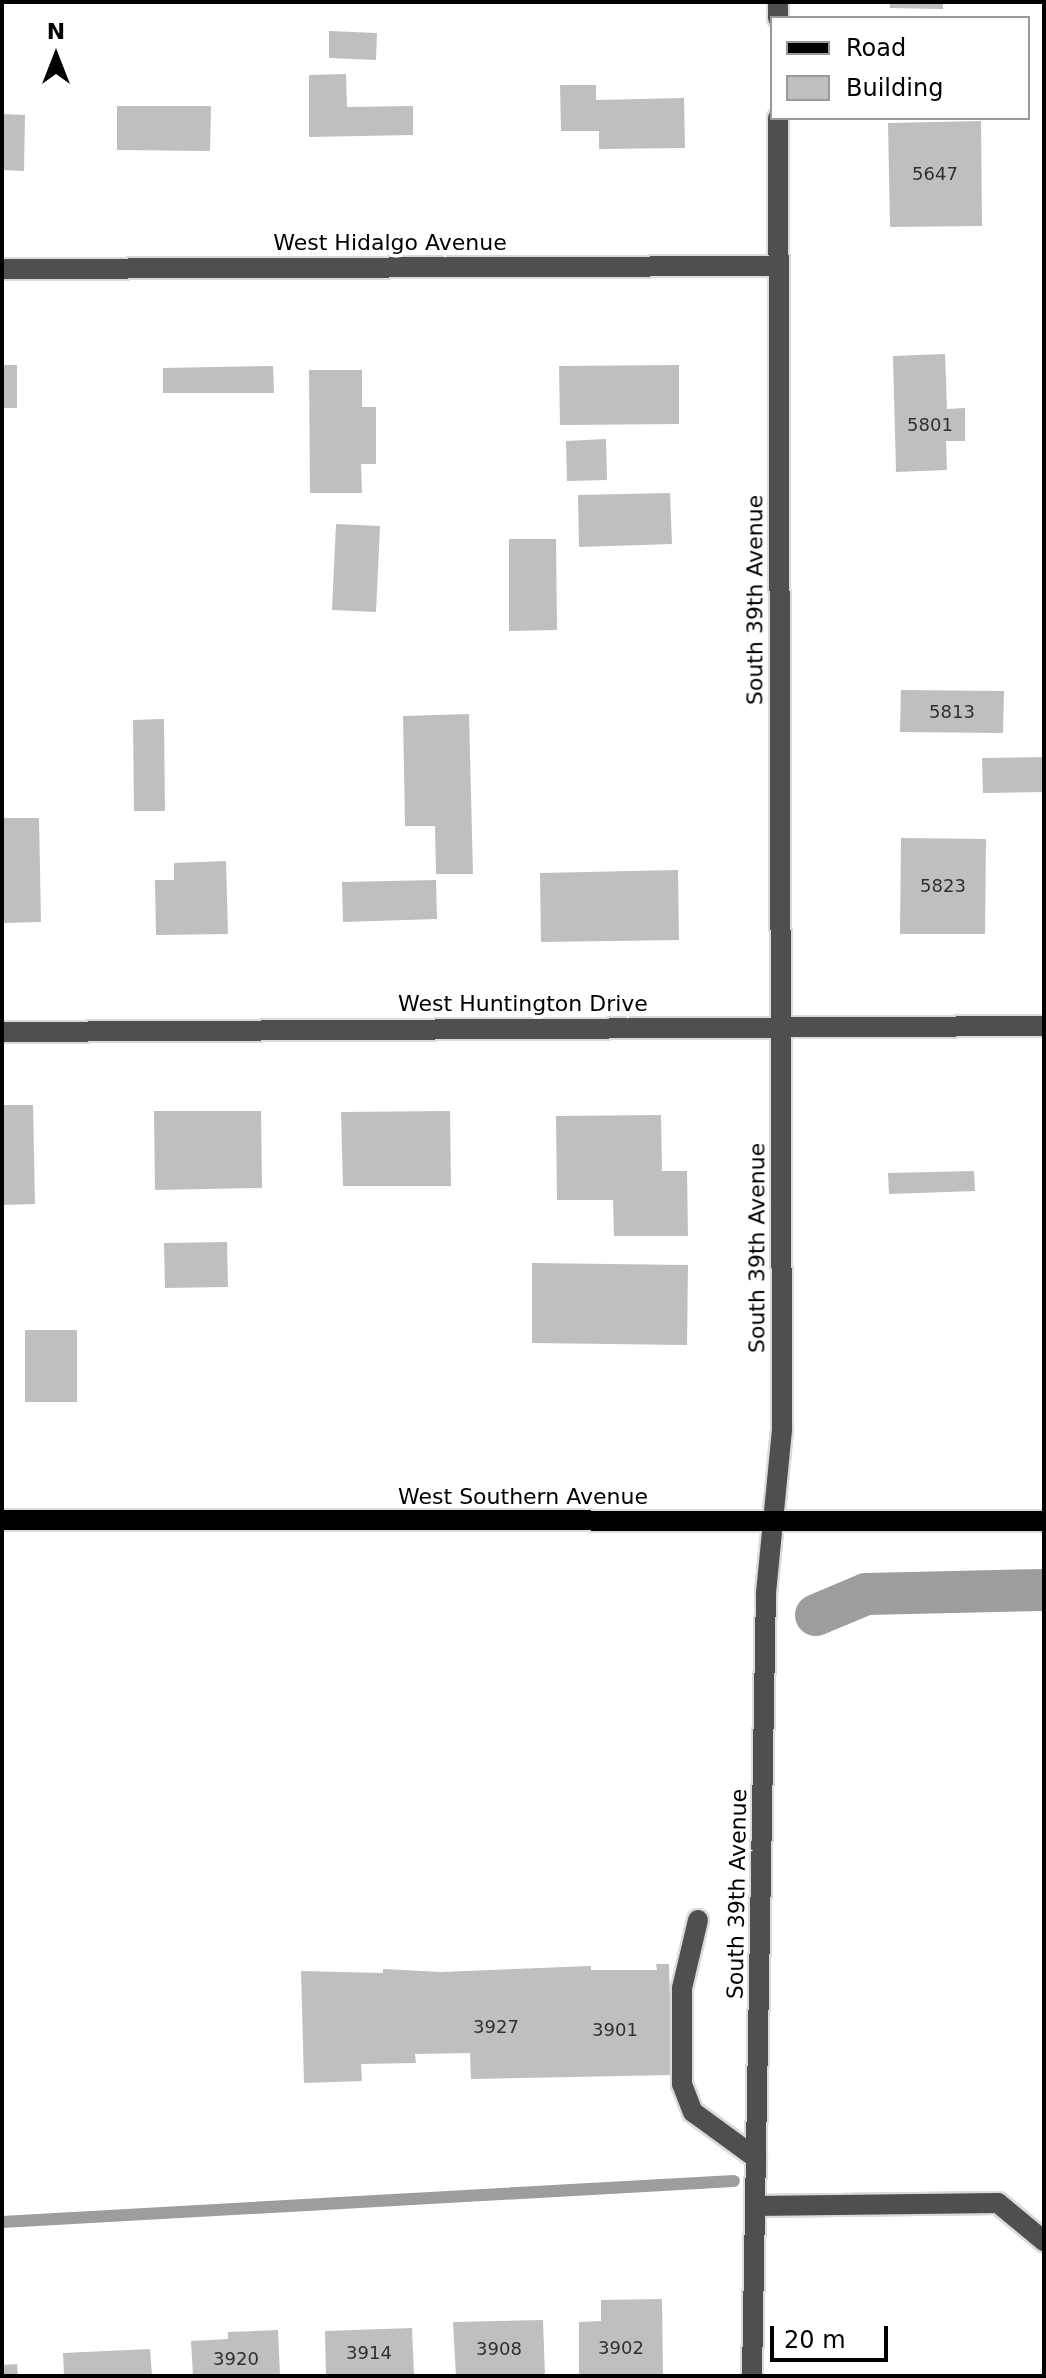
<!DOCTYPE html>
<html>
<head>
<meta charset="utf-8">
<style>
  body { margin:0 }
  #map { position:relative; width:1046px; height:2378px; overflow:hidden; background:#fff; font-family:"DejaVu Sans",sans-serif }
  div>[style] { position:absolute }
  .stream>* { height:12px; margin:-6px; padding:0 6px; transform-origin:6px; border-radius:6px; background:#9d9d9d }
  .canal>* { height:42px; margin:-21px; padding:0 21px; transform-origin:21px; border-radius:21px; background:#9d9d9d }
  .building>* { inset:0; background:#bfbfbf }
  .roads { filter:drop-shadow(2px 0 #dbdbdb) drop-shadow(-2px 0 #dbdbdb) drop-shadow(0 2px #dbdbdb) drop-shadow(0 -2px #dbdbdb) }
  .minor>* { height:20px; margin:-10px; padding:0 10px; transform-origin:10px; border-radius:10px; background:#4f4f4f }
  .major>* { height:20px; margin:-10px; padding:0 10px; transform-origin:10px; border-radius:10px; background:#000 }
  span { translate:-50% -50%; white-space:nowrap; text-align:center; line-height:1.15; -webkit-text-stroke:7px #fff; paint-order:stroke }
  .number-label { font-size:18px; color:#303030 }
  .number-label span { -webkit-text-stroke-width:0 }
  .street-label { font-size:22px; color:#000 }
  .frame { position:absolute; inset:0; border:4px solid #000; pointer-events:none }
  .legend { position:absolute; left:770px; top:16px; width:260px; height:104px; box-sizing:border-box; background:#fff; border:2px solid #999; margin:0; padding:10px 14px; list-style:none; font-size:24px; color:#000 }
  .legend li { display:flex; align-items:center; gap:16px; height:40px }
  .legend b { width:40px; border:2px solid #999 }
  .north { position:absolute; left:16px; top:16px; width:80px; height:80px; -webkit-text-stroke:6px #fff; paint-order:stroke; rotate:0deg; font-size:22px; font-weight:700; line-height:32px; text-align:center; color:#000 }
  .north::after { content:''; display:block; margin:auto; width:28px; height:36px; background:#000; clip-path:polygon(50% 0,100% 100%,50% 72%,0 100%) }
  .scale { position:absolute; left:770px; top:2326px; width:118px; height:36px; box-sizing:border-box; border:4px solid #000; border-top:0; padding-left:10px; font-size:24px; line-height:28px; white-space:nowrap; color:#000; -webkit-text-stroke:6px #fff; paint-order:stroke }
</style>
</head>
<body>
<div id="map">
  <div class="stream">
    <div style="left:2px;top:2222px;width:733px;rotate:-3.21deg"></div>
  </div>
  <div class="canal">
    <div style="left:816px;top:1615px;width:54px;rotate:-22.8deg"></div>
    <div style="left:866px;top:1594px;width:178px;rotate:-1.3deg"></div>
  </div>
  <div class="building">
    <div style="clip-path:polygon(890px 2px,943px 2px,943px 9px,890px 8px)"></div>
    <div style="clip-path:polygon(329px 31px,377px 33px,376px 60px,329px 58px)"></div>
    <div style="clip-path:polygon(346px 74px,347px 107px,413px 106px,413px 135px,309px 137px,309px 75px)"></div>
    <div style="clip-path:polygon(560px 85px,596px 85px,596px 100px,684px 98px,685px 148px,599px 149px,599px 131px,561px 131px)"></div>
    <div style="clip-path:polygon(117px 106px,211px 106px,210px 151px,117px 150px)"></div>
    <div style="clip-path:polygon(2px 114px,25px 115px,24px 171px,2px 170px)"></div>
    <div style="clip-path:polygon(981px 121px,982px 226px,890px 227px,888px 123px)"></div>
    <div style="clip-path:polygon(945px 354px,947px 409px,965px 408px,965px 441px,946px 441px,947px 470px,896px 472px,893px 356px)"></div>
    <div style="clip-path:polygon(2px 365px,17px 365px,17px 408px,2px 408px)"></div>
    <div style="clip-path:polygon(679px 365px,679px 424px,560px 425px,559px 366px)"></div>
    <div style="clip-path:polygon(273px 366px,274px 393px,163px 393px,163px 368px)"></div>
    <div style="clip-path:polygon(309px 370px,362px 370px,362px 407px,376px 407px,376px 464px,361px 464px,362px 493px,310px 493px)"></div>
    <div style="clip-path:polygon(606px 439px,607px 480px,567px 481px,566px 441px)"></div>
    <div style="clip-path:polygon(670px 493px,672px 544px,579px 547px,578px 495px)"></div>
    <div style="clip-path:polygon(336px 524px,380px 526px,376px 612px,332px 610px)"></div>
    <div style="clip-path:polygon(509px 539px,556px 539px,557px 630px,509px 631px)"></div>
    <div style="clip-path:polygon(901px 690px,1004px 691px,1003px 733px,900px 732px)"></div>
    <div style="clip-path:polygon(469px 714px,473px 874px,436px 874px,435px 826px,405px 826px,403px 716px)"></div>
    <div style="clip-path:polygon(164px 719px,165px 811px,134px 811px,133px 720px)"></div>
    <div style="clip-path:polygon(1044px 757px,1044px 792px,983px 793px,982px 758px)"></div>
    <div style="clip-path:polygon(2px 818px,39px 818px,41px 922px,2px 923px)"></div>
    <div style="clip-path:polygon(901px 838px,986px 839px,985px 934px,900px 934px)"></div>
    <div style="clip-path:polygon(226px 861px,228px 934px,156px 935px,155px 880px,174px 880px,174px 863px)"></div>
    <div style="clip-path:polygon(678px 870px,679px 940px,541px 942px,540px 873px)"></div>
    <div style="clip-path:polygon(436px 880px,437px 919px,343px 922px,342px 882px)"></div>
    <div style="clip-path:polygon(2px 1105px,33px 1105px,35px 1204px,2px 1205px)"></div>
    <div style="clip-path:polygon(154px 1111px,261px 1111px,262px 1188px,155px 1190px)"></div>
    <div style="clip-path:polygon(450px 1111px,451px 1186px,343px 1186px,341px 1112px)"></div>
    <div style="clip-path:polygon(661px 1115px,662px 1171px,687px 1171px,688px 1236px,614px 1236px,613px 1200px,557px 1200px,556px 1116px)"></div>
    <div style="clip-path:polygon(974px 1171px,975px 1191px,889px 1194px,888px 1173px)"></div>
    <div style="clip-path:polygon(227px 1242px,228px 1287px,165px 1288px,164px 1243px)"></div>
    <div style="clip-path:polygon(532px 1263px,688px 1265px,687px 1345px,532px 1343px)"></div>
    <div style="clip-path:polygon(25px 1330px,77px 1330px,77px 1402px,25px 1402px)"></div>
    <div style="clip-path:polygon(656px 1964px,669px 1964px,672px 2075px,471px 2079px,470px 2053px,415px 2054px,416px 2063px,361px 2064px,362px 2081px,304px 2083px,301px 1971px,383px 1973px,383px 1969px,441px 1972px,591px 1966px,591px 1970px,657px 1970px)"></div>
    <div style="clip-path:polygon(662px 2299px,663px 2376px,579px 2374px,579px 2322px,601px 2321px,601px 2300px)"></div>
    <div style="clip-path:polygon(543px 2320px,545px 2376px,456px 2376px,453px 2322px)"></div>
    <div style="clip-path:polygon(412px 2328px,414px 2376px,326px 2376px,325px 2331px)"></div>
    <div style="clip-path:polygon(278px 2330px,280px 2376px,193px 2376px,191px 2341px,228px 2339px,228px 2332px)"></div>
    <div style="clip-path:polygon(150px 2349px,152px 2376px,64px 2376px,63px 2353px)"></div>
    <div style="clip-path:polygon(17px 2364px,18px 2376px,2px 2376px,2px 2365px)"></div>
  </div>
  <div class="roads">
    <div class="minor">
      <div style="left:778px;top:2px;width:16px;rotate:90deg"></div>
      <div style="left:2px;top:269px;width:776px;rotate:-0.22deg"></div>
      <div style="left:2px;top:1032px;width:1042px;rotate:-0.33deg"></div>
      <div style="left:698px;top:1920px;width:70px;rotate:103.2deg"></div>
      <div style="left:682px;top:1988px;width:96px;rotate:90deg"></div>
      <div style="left:682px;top:2084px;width:30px;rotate:69deg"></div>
      <div style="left:693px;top:2112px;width:78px;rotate:36.1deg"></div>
      <div style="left:755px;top:2206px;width:243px;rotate:-0.7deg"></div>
      <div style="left:998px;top:2203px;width:60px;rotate:39.6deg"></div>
      <div style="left:752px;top:2376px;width:783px;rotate:-88.98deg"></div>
      <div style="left:766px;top:1593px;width:163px;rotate:-84.4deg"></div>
      <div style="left:782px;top:1431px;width:1313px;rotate:-90.17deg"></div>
    </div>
    <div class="major">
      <div style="left:2px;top:1520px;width:1042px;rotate:0.05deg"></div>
    </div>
  </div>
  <div class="number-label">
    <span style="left:935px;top:174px">5647</span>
    <span style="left:930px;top:425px">5801</span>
    <span style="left:952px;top:712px">5813</span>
    <span style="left:943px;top:886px">5823</span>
    <span style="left:496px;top:2027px">3927</span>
    <span style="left:615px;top:2030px">3901</span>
    <span style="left:621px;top:2348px">3902</span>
    <span style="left:499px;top:2349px">3908</span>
    <span style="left:369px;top:2353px">3914</span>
    <span style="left:236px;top:2359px">3920</span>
  </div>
  <div class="street-label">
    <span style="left:390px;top:243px">West Hidalgo Avenue</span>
    <span style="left:755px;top:600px;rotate:-90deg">South 39th Avenue</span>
    <span style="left:523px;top:1004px">West Huntington Drive</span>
    <span style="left:757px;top:1248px;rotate:-90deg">South 39th Avenue</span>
    <span style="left:523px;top:1497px">West Southern Avenue</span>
    <span style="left:737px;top:1894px;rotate:-89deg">South 39th Avenue</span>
  </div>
  <div class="frame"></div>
  <ul class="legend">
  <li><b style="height:10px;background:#000"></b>Road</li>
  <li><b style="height:22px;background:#bfbfbf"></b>Building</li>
  </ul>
  <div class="north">N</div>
  <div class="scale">20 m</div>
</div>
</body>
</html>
